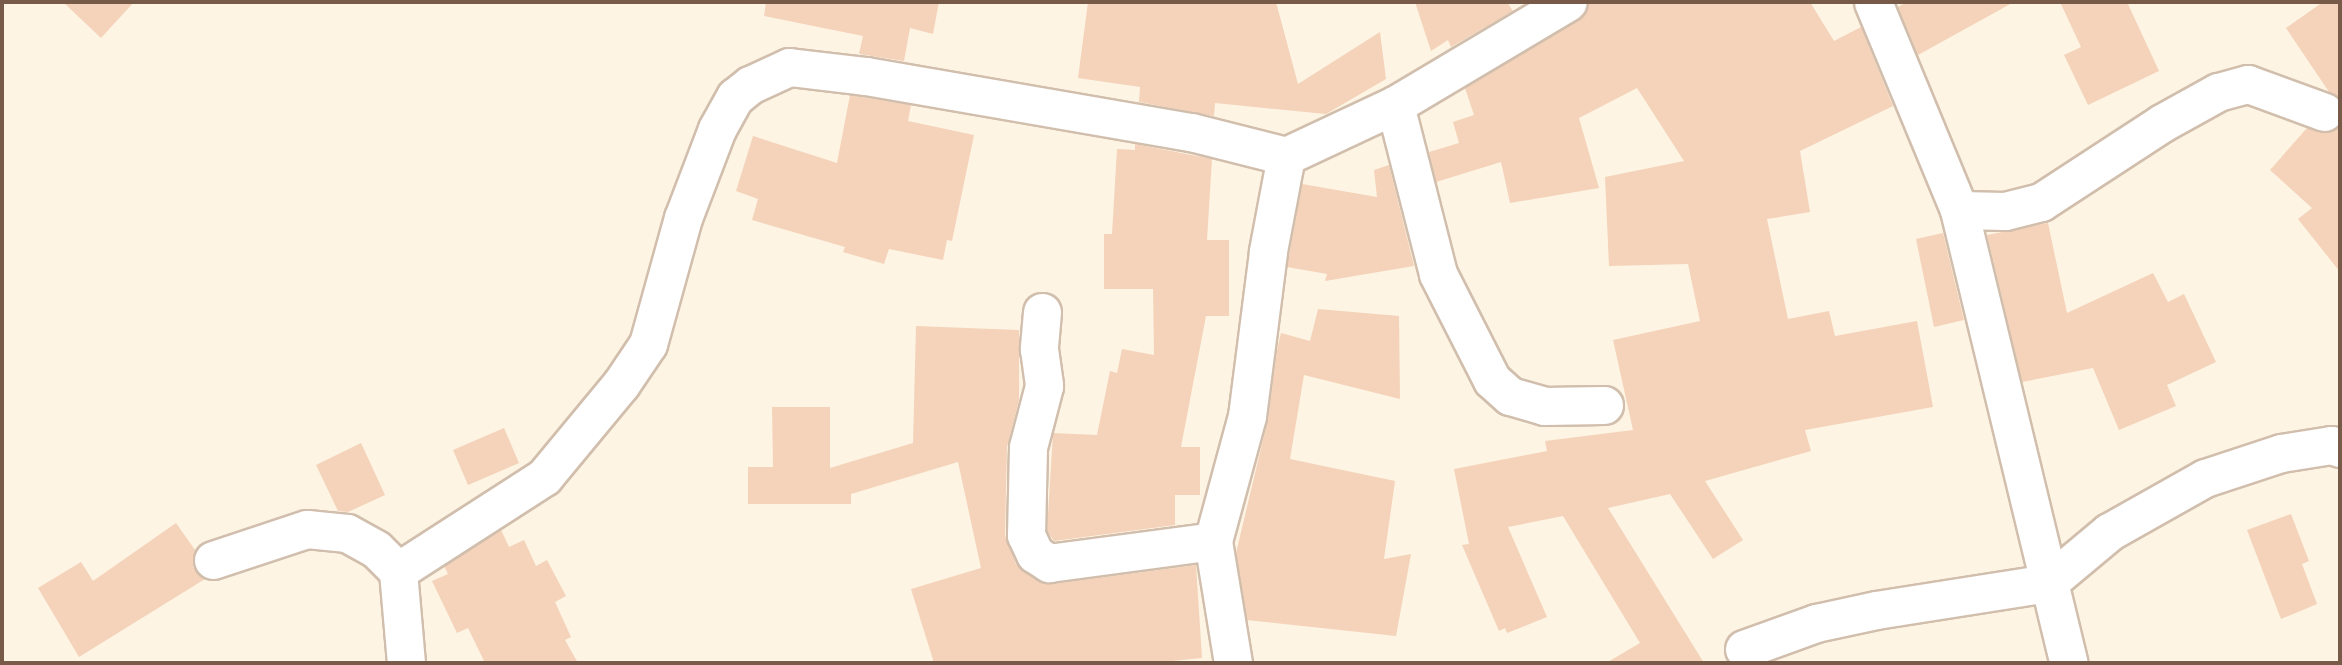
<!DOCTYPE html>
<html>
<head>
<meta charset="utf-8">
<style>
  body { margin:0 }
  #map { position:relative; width:2342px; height:665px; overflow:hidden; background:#fdf4e3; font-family:"Alegreya Sans",sans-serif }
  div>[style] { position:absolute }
  .building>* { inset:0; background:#f4d3ba }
  .roads { filter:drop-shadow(2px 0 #d1beac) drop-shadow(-2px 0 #d1beac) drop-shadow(0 2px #d1beac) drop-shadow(0 -2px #d1beac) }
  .minor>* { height:37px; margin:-18.5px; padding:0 18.5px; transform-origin:18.5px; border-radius:18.5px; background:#fff }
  span { translate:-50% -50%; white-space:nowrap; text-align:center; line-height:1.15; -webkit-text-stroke:5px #fff8eb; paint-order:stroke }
  .frame { position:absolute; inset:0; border:4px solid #775a48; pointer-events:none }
</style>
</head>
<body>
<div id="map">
  <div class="building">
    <div style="clip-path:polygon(63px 2px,134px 2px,101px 38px)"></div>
    <div style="clip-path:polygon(766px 2px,939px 2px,933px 34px,910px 28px,904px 61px,859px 54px,863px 36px,764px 16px)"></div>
    <div style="clip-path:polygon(1088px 2px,1276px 2px,1298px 84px,1380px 32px,1386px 79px,1326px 114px,1215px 103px,1214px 116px,1139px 102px,1140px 87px,1078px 78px)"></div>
    <div style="clip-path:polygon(1415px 2px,1507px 2px,1513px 11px,1451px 47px,1448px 40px,1431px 51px)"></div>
    <div style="clip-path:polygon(1589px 2px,1810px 2px,1834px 41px,1861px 27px,1893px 106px,1800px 151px,1810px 212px,1767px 219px,1788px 319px,1829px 311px,1835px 336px,1917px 321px,1933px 407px,1805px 430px,1811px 451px,1705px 481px,1743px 540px,1713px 559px,1670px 494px,1608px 508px,1704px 663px,1606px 663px,1640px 643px,1563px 516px,1508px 527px,1547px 617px,1507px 633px,1505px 628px,1499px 631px,1462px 545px,1469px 544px,1454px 469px,1547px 451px,1545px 441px,1633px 430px,1613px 340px,1700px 321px,1688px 264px,1609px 266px,1605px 177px,1684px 161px,1637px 88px,1579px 118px,1599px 188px,1510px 203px,1501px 162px,1436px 182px,1429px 152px,1459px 143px,1453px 122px,1474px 115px,1465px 88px,1579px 20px)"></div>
    <div style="clip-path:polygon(1907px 2px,2014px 2px,1918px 55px,1898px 7px)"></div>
    <div style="clip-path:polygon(2060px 2px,2127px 2px,2159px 71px,2088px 105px,2064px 55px,2081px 47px)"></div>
    <div style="clip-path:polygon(2323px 2px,2340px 2px,2340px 99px,2329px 92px,2286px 28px)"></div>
    <div style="clip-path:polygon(850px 95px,911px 105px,908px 121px,974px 135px,952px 241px,947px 240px,943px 260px,889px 249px,884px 264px,843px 252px,845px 247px,752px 220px,758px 199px,736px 191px,753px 136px,837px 163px)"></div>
    <div style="clip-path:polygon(2340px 124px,2340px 272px,2298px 219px,2312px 208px,2270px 170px,2307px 128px,2327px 133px)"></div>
    <div style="clip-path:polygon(1135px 144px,1212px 159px,1207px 240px,1229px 240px,1229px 316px,1206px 316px,1181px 447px,1200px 447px,1200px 495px,1175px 495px,1175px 525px,1054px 541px,1047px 531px,1053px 433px,1097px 435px,1110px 371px,1117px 373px,1122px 349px,1154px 355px,1153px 289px,1104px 289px,1104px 234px,1112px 234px,1117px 149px,1135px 150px)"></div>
    <div style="clip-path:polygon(1389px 165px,1414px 266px,1325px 281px,1327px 274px,1287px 267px,1302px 184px,1377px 197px,1374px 170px)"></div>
    <div style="clip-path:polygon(2048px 223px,2067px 313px,2153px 273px,2168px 302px,2184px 294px,2216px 362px,2167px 385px,2176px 406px,2119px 430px,2093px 368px,2022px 382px,1987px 235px)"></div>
    <div style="clip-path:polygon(1943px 233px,1964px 320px,1934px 327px,1916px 239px)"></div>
    <div style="clip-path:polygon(1318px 309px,1399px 316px,1400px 399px,1304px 375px,1290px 459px,1395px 481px,1384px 559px,1411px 554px,1396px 636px,1247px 620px,1236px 553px,1268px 419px,1277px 350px,1281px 333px,1310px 341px)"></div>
    <div style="clip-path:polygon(916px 326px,1019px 330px,1019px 400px,1007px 447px,1005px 535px,1016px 564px,1038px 581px,1052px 584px,1196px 565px,1202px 658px,1152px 663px,934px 663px,911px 589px,981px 568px,958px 462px,851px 494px,851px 504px,748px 504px,748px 467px,773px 467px,772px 407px,830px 407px,830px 468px,913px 443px)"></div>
    <div style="clip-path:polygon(504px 428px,519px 463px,468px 485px,453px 450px)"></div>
    <div style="clip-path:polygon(361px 443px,385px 495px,348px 512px,338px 511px,316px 465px)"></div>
    <div style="clip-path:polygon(2291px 514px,2309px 561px,2302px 564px,2317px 604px,2281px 619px,2247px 530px)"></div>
    <div style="clip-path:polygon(176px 523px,195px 550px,193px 567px,205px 579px,79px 657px,38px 588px,81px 562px,93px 581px)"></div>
    <div style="clip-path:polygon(501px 530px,509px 547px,524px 540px,536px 566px,547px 560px,566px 596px,555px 602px,571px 637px,565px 640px,578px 663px,485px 663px,468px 628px,457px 633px,432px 581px,448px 574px,444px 566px)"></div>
  </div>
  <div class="roads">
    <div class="minor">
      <div style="left:1873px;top:2px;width:225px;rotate:67.5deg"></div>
      <div style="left:1959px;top:210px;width:466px;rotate:76.4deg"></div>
      <div style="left:1395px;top:105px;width:174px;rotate:75.7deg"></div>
      <div style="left:1438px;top:274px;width:119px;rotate:63deg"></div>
      <div style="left:1492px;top:380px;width:24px;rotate:42deg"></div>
      <div style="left:1510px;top:396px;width:35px;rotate:16deg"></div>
      <div style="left:1544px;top:406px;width:60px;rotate:-1deg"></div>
      <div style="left:1959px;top:210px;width:46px;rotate:1.2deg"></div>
      <div style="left:2005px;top:211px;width:37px;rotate:-14deg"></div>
      <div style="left:2041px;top:202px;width:145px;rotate:-33.1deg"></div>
      <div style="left:2162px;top:123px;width:64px;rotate:-29deg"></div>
      <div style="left:2218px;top:92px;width:31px;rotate:-15deg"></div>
      <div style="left:2248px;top:84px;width:81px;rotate:20.2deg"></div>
      <div style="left:1042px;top:312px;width:37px;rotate:95deg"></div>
      <div style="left:1039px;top:349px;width:37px;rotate:82deg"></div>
      <div style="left:1044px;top:386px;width:63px;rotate:104.7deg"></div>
      <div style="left:1028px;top:447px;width:88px;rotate:91.3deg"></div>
      <div style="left:1026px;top:535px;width:21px;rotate:65deg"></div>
      <div style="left:1035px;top:554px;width:17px;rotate:33deg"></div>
      <div style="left:1049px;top:563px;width:165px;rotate:-7.6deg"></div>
      <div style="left:213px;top:560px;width:99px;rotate:-18.3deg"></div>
      <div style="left:307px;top:529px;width:40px;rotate:5.7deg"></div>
      <div style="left:347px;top:533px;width:33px;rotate:29deg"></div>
      <div style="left:376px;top:549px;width:31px;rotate:45deg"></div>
      <div style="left:1744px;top:649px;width:77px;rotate:-19.9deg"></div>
      <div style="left:1816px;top:623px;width:61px;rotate:-12.2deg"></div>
      <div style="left:1876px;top:610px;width:174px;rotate:-8.9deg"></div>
      <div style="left:2048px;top:583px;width:80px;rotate:-39.9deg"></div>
      <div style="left:2109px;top:532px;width:110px;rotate:-29.4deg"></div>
      <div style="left:2205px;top:478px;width:80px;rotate:-18.2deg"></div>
      <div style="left:2281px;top:453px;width:51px;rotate:-9.1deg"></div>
      <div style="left:2331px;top:445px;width:9px;rotate:18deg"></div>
      <div style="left:406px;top:663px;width:92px;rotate:-95deg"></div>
      <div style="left:398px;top:571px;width:174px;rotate:-32.8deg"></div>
      <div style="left:544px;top:477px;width:121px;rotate:-50.4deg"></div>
      <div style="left:621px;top:384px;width:48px;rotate:-56deg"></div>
      <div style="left:648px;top:344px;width:131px;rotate:-74.5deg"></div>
      <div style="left:683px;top:218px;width:95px;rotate:-69.1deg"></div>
      <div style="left:717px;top:129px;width:37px;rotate:-61deg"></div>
      <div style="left:735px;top:97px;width:19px;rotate:-39deg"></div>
      <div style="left:750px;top:85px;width:43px;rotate:-24.8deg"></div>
      <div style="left:789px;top:67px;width:78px;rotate:6.7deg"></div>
      <div style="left:866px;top:76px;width:330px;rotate:9.8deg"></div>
      <div style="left:1191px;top:132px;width:98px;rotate:14.2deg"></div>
      <div style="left:1286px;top:156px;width:120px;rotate:-25.1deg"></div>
      <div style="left:1395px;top:105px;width:201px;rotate:-30.8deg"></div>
      <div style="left:1233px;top:663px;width:124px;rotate:-99.3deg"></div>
      <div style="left:1213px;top:541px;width:130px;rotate:-74.8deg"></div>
      <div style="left:1247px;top:416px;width:166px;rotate:-82.7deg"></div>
      <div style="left:1268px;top:251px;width:97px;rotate:-79.3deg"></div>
    </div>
  </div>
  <div class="frame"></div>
</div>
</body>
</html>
